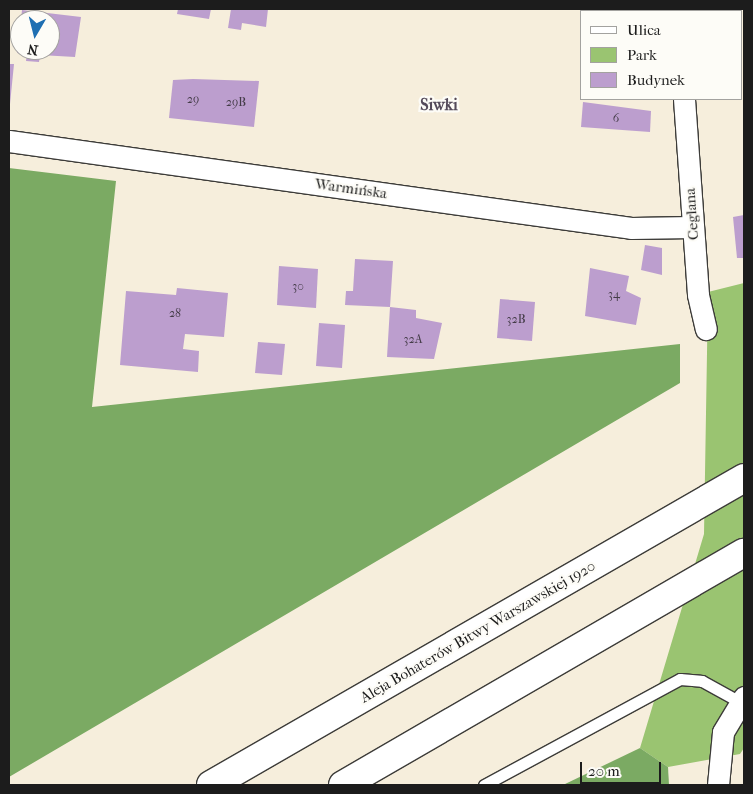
<!DOCTYPE html>
<html>
<head>
<meta charset="utf-8">
<style>
  body { margin:0 }
  #map { position:relative; width:753px; height:794px; overflow:hidden; background:#f6eedc; font-family:"IM FELL French Canon",serif }
  div>[style] { position:absolute }
  .green>* { inset:0; background:#9ac471 }
  .forest>* { inset:0; background:#7baa63 }
  .building>* { inset:0; background:#bc9ece }
  .roads { filter:drop-shadow(1px 0 #3d3c39) drop-shadow(-1px 0 #3d3c39) drop-shadow(0 1px #3d3c39) drop-shadow(0 -1px #3d3c39) }
  .service>* { height:11px; margin:-5.5px; padding:0 5.5px; transform-origin:5.5px; border-radius:5.5px; background:#fff }
  .minor>* { height:21px; margin:-10.5px; padding:0 10.5px; transform-origin:10.5px; border-radius:10.5px; background:#fff }
  .motorway>* { height:28px; margin:-14px; padding:0 14px; transform-origin:14px; border-radius:14px; background:#fff }
  span { translate:-50% -50%; white-space:nowrap; text-align:center; line-height:1.15; -webkit-text-stroke:4.5px #fdfcf7; paint-order:stroke }
  .number-label { font-size:12px; color:#443c48 }
  .number-label span { -webkit-text-stroke-width:0 }
  .street-label { font-size:15px; color:#1c1c1c }
  .neighbourhood-label { font-size:16px; color:#544a5a; font-weight:700 }
  .frame { position:absolute; inset:0; border:10px solid #1c1c1c; pointer-events:none }
  .legend { position:absolute; left:580px; top:10px; width:162px; height:90px; box-sizing:border-box; background:#fdfcf7; border:1px solid #a3a29f; margin:0; padding:6px 9px; list-style:none; font-size:15px; color:#1c1c1c }
  .legend li { display:flex; align-items:center; gap:10px; height:25px }
  .legend b { width:25px; border:1px solid #a3a29f }
  .north { position:absolute; left:10px; top:10px; width:50px; height:50px; box-sizing:border-box; background:#fdfcf7; border:1px solid #a3a29f; border-radius:50%; rotate:188deg; font-size:14px; font-weight:700; line-height:20px; text-align:center; color:#1c1c1c }
  .north::after { content:''; display:block; margin:auto; width:18px; height:22px; background:#1f6fb2; clip-path:polygon(50% 0,100% 100%,50% 72%,0 100%) }
  .scale { position:absolute; left:580px; top:762px; width:81px; height:22px; box-sizing:border-box; border:2px solid #1c1c1c; border-top:0; padding-left:6px; font-size:15px; line-height:18px; white-space:nowrap; color:#1c1c1c; -webkit-text-stroke:4px #fdfcf7; paint-order:stroke }
</style>
</head>
<body>
<div id="map">
  <div class="green">
    <div style="clip-path:polygon(744px 283px,744px 748px,740px 754px,668px 767px,640px 748px,704px 534px,708px 292px)"></div>
  </div>
  <div class="forest">
    <div style="clip-path:polygon(9px 168px,116px 181px,92px 407px,680px 344px,680px 383px,9px 777px)"></div>
    <div style="clip-path:polygon(640px 748px,668px 767px,669px 785px,563px 785px)"></div>
  </div>
  <div class="building">
    <div style="clip-path:polygon(178px 9px,211px 9px,209px 19px,177px 14px)"></div>
    <div style="clip-path:polygon(231px 9px,268px 9px,266px 27px,242px 23px,241px 30px,228px 28px)"></div>
    <div style="clip-path:polygon(22px 10px,81px 17px,75px 57px,40px 55px,39px 62px,26px 61px,27px 54px,17px 53px,19px 38px,20px 50px,50px 50px,50px 20px,21px 20px)"></div>
    <div style="clip-path:polygon(9px 64px,14px 64px,10px 104px,9px 104px)"></div>
    <div style="clip-path:polygon(193px 79px,259px 81px,254px 127px,169px 118px,173px 80px)"></div>
    <div style="clip-path:polygon(583px 102px,651px 111px,650px 132px,581px 127px)"></div>
    <div style="clip-path:polygon(744px 215px,744px 258px,737px 258px,733px 217px)"></div>
    <div style="clip-path:polygon(645px 245px,662px 248px,662px 275px,641px 270px)"></div>
    <div style="clip-path:polygon(355px 259px,393px 261px,390px 307px,345px 305px,346px 291px,353px 291px)"></div>
    <div style="clip-path:polygon(279px 266px,318px 269px,316px 308px,277px 305px)"></div>
    <div style="clip-path:polygon(590px 268px,629px 276px,626px 291px,641px 298px,636px 325px,585px 316px)"></div>
    <div style="clip-path:polygon(177px 288px,228px 293px,224px 337px,185px 334px,183px 349px,199px 351px,198px 372px,120px 365px,126px 291px,176px 295px)"></div>
    <div style="clip-path:polygon(500px 299px,535px 302px,532px 341px,497px 338px)"></div>
    <div style="clip-path:polygon(390px 307px,416px 310px,416px 318px,442px 323px,434px 359px,387px 357px)"></div>
    <div style="clip-path:polygon(319px 323px,345px 325px,342px 368px,316px 366px)"></div>
    <div style="clip-path:polygon(258px 342px,285px 344px,282px 375px,255px 373px)"></div>
  </div>
  <div class="roads">
    <div class="service">
      <div style="left:484px;top:785px;width:223px;rotate:-28.4deg"></div>
      <div style="left:680px;top:679px;width:22px;rotate:5deg"></div>
      <div style="left:702px;top:681px;width:43px;rotate:28.9deg"></div>
    </div>
    <div class="minor">
      <div style="left:677px;top:9px;width:2px;rotate:63deg"></div>
      <div style="left:684px;top:99px;width:196px;rotate:85.9deg"></div>
      <div style="left:698px;top:295px;width:35px;rotate:77deg"></div>
      <div style="left:9px;top:141px;width:628px;rotate:7.96deg"></div>
      <div style="left:631px;top:228px;width:62px;rotate:-0.9deg"></div>
      <div style="left:718px;top:785px;width:53px;rotate:-84.6deg"></div>
      <div style="left:723px;top:732px;width:41px;rotate:-59deg"></div>
    </div>
    <div class="motorway">
      <div style="left:211px;top:785px;width:615px;rotate:-29.94deg"></div>
      <div style="left:343px;top:785px;width:463px;rotate:-30.1deg"></div>
    </div>
  </div>
  <div class="number-label">
    <span style="left:193px;top:100px">29</span>
    <span style="left:236px;top:103px">29B</span>
    <span style="left:616px;top:119px">6</span>
    <span style="left:298px;top:287px">30</span>
    <span style="left:614px;top:295px">34</span>
    <span style="left:175px;top:314px">28</span>
    <span style="left:516px;top:320px">32B</span>
    <span style="left:413px;top:340px">32A</span>
  </div>
  <div class="street-label">
    <span style="left:351px;top:189px;rotate:8deg">Warmińska</span>
    <span style="left:692px;top:214px;rotate:-94deg">Ceglana</span>
    <span style="left:478px;top:632px;rotate:-30deg">Aleja Bohaterów Bitwy Warszawskiej 1920</span>
  </div>
  <div class="neighbourhood-label">
    <span style="left:439px;top:105px">Siwki</span>
  </div>
  <div class="frame"></div>
  <ul class="legend">
  <li><b style="height:6px;background:#fff"></b>Ulica</li>
  <li><b style="height:14px;background:#9ac471"></b>Park</li>
  <li><b style="height:14px;background:#bc9ece"></b>Budynek</li>
  </ul>
  <div class="north">N</div>
  <div class="scale">20 m</div>
</div>
</body>
</html>
